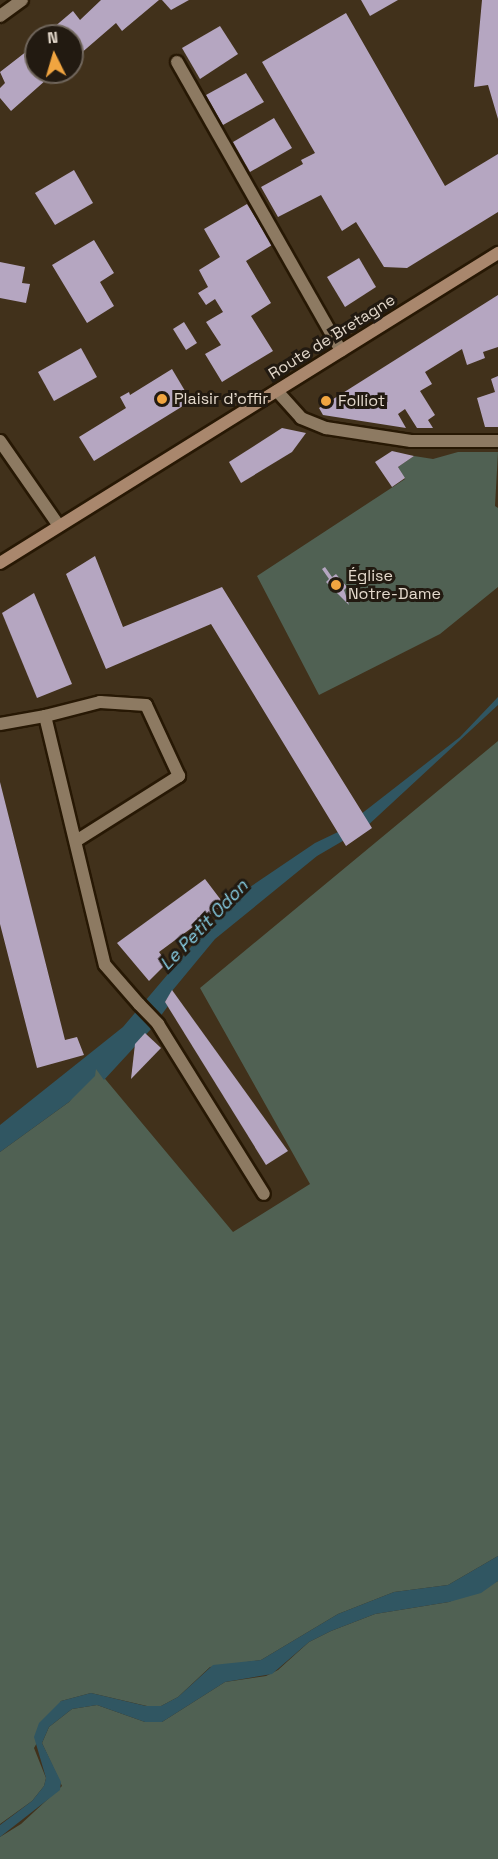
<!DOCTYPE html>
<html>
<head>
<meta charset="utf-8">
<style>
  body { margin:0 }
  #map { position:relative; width:498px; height:1859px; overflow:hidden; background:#41311b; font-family:"Space Grotesk",sans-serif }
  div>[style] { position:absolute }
  .green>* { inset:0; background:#506153 }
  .water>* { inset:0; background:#305662 }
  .building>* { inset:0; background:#b5a6c1 }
  .roads { filter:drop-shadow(2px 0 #271804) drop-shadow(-2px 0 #271804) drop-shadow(0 2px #271804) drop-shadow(0 -2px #271804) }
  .service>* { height:12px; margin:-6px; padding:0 6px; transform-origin:6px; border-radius:6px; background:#8d7a62 }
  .minor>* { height:12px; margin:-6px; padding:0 6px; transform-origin:6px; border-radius:6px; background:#8d7a62 }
  .secondary>* { height:12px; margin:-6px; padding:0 6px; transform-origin:6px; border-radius:6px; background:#a9876d }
  .dots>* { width:16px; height:16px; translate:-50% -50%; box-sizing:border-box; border:3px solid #221a11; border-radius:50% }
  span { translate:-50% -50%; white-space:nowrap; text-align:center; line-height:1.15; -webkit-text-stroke:6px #221a11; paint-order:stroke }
  .street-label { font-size:16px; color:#e4d9cc }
  .poi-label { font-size:16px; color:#e4d9cc }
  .left { translate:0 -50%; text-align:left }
  .water-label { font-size:18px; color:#86cde3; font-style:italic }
  .north { position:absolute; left:24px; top:24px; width:60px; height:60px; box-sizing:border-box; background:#221a11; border:2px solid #70665c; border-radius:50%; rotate:355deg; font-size:16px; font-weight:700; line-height:24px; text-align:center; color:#e4d9cc }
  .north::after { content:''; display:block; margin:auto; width:21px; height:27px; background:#f1a540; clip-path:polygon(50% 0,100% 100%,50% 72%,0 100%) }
</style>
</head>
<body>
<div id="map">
  <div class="green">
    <div style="clip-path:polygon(458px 452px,498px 452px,495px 506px,498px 508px,498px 587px,440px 634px,319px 695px,257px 576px,405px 479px,398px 467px,414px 456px,433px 459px)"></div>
    <div style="clip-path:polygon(498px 741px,498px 1556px,448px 1585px,394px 1592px,338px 1614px,261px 1660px,210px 1667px,178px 1697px,161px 1706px,147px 1706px,91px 1693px,61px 1701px,34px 1748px,46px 1778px,44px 1786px,32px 1801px,0 1824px,0 1152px,69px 1102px,96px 1068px,233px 1232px,310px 1184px,200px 988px)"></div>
    <div style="clip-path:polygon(498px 1581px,498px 1859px,0 1859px,0 1837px,21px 1824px,62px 1786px,42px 1743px,49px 1727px,72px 1709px,97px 1705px,145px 1722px,162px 1722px,225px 1682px,266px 1676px,278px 1670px,309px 1642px,331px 1631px,375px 1614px,449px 1602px)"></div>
  </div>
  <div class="water">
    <div style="clip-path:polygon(498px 697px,498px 705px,365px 828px,317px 856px,215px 939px,172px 991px,165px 1002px,168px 1006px,151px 1029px,104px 1080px,96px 1069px,95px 1076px,69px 1102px,0 1152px,0 1125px,123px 1027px,207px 928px,247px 889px,315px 843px,338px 832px,460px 737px)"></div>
    <div style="clip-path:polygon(498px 1556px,498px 1581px,481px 1593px,449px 1602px,375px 1614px,331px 1631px,309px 1642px,272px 1674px,225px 1682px,162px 1722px,145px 1722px,97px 1705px,72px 1709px,49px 1727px,42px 1743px,61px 1782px,60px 1790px,0 1837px,0 1825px,32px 1801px,44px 1786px,46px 1778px,34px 1737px,39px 1723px,61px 1701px,91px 1693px,146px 1706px,161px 1706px,178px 1697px,213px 1665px,261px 1660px,338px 1614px,394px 1592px,448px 1585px)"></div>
  </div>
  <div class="building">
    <div style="clip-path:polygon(101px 0,159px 0,122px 31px,116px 23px,72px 61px,72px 36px,46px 34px,73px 11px,80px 20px)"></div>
    <div style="clip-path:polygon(162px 0,189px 0,171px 10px)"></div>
    <div style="clip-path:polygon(361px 0,398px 0,370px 16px)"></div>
    <div style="clip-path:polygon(482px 0,498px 0,498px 119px,488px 85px,474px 87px)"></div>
    <div style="clip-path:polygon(346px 13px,445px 186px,498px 154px,498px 212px,407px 268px,384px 267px,356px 222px,342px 231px,321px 195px,278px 217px,261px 187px,303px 164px,301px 160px,315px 153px,262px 62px)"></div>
    <div style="clip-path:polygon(220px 26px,238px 54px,200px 79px,182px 48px)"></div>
    <div style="clip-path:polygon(36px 44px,36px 72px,55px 72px,11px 111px,0 98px,0 88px,5px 83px,0 72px)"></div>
    <div style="clip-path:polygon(246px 73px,264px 102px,223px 125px,206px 95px)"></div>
    <div style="clip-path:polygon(274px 118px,292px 148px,250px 172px,233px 142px)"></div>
    <div style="clip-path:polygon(74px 170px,93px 203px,55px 225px,35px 193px)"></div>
    <div style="clip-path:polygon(247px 204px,272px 245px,246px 261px,271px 303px,251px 316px,273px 351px,222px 382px,205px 354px,221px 345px,206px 322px,223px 312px,215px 299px,206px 305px,198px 293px,208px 287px,199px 270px,220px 257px,204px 229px)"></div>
    <div style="clip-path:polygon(94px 240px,114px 273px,100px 282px,114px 306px,87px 323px,52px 265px)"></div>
    <div style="clip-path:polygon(359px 258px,376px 287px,345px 307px,327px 277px)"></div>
    <div style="clip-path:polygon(0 262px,25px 267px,22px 283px,30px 284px,26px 303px,0 298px)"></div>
    <div style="clip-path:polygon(498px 295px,498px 347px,483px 352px,485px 358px,467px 365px,462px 349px,425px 372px,432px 384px,420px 391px,435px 415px,428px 420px,433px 428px,417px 428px,405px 409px,398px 414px,406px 428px,323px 415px,319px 408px)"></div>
    <div style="clip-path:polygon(184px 322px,197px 343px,186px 350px,173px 329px)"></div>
    <div style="clip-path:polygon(81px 348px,97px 377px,54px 401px,38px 372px)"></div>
    <div style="clip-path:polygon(172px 369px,191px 401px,94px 461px,79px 437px,126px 408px,120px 397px,129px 392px,130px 395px)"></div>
    <div style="clip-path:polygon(498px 376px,498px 427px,485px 427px,477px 398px,495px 392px,491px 379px)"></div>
    <div style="clip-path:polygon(282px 428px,306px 433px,292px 452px,241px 483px,229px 462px)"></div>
    <div style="clip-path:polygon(392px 451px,414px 456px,398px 467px,405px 478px,392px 487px,375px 462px)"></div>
    <div style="clip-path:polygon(95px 556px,123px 627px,222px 587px,372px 828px,346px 846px,211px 624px,106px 669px,66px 574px)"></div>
    <div style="clip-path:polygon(325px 567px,332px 577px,336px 574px,347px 587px,344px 590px,349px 605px,326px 582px,329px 579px,322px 569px)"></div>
    <div style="clip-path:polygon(34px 593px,72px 684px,37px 698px,2px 613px)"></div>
    <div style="clip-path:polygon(0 782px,65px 1040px,77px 1037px,84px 1055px,37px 1068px,0 924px)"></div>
    <div style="clip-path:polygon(205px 879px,224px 904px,159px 952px,167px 963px,149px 981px,117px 943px)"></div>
    <div style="clip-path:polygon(172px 990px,288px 1151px,266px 1165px,165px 1002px)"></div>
    <div style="clip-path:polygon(145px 1033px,161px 1048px,131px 1079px,135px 1044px)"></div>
  </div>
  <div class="roads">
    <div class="service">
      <div style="left:177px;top:62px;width:332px;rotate:60.4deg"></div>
      <div style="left:0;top:724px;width:46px;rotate:-10.1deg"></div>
      <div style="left:76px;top:841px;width:122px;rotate:-32.3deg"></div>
      <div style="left:179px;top:776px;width:78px;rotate:-114.9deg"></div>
      <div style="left:146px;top:705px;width:46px;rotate:-176.3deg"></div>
      <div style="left:100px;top:702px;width:57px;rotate:165.7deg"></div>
      <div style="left:45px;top:716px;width:256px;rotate:76.5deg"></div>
      <div style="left:105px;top:965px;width:52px;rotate:48.9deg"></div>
      <div style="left:158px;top:1024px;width:200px;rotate:58.1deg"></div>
    </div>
    <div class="minor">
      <div style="left:0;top:16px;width:27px;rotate:-36deg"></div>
      <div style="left:277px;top:391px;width:36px;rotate:48deg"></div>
      <div style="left:301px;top:418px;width:27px;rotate:22deg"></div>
      <div style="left:326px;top:428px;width:86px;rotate:8.7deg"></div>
      <div style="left:411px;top:441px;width:87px"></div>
      <div style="left:0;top:441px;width:103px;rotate:55.2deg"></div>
      <div style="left:139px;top:1004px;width:28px;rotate:46deg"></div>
    </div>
    <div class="secondary">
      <div style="left:0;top:563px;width:587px;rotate:-31.9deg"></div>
    </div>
  </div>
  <div class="dots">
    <div style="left:162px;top:399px;background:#f1a540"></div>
    <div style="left:326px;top:401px;background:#f1a540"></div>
    <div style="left:336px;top:585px;background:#f1a540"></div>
  </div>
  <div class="street-label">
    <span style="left:332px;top:337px;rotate:-32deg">Route de Bretagne</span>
  </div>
  <div class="poi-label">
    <span class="left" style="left:174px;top:399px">Plaisir d'offir</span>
    <span class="left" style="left:338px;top:401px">Folliot</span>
    <span class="left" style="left:348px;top:585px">Église<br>Notre-Dame</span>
  </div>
  <div class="water-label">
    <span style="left:204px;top:925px;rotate:-46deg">Le Petit Odon</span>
  </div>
  <div class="north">N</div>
</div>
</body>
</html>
